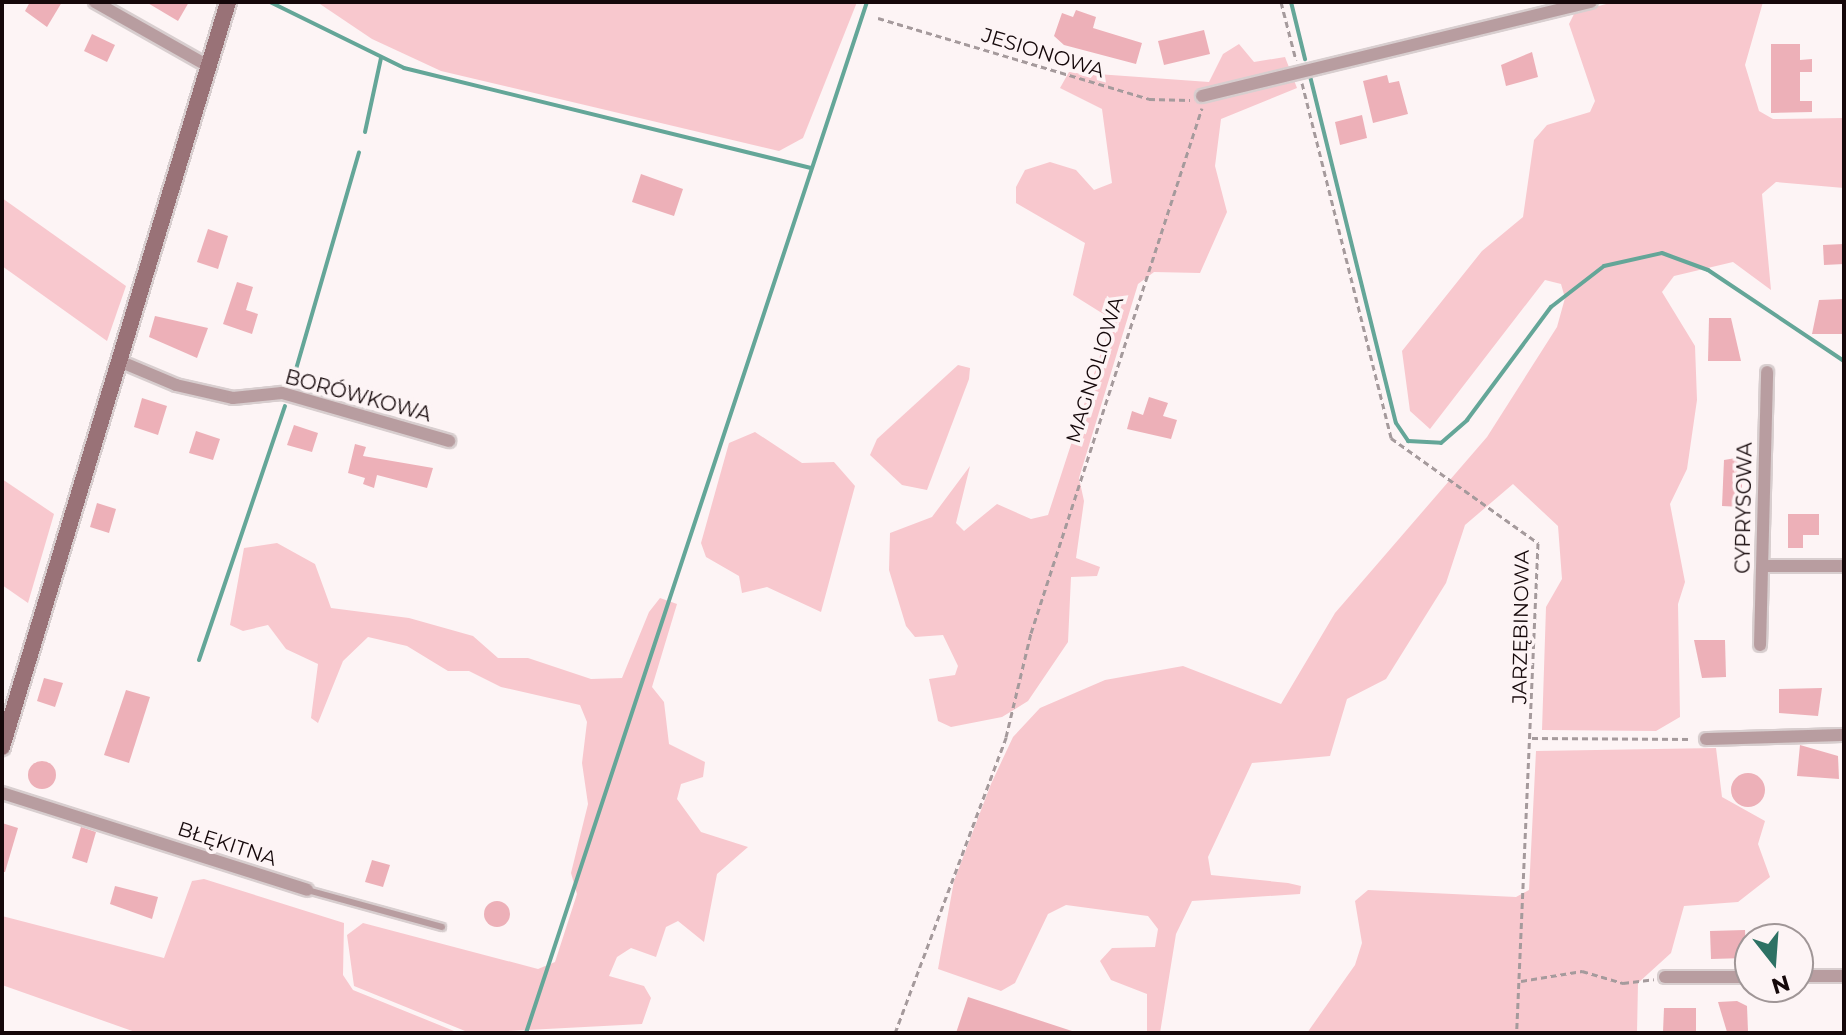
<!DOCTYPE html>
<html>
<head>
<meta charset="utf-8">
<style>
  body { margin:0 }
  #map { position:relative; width:1846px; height:1035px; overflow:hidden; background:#fdf4f5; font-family:Montserrat,sans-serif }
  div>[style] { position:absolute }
  .green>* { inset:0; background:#f8c8ce }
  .stream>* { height:4px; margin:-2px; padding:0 2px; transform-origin:2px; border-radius:2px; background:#64a698 }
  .building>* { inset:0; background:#edb0b8 }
  .round { border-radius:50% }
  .path>* { height:3px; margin-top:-1.5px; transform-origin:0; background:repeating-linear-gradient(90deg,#a59a9c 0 6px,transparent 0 10px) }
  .roads { filter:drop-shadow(2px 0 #d8cecf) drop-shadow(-2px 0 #d8cecf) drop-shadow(0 2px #d8cecf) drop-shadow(0 -2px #d8cecf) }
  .lane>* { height:6px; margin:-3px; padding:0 3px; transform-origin:3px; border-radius:3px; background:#b89da0 }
  .street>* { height:12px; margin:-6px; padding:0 6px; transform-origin:6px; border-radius:6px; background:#b89da0 }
  .secondary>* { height:16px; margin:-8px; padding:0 8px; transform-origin:8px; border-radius:8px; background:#997277 }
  span { translate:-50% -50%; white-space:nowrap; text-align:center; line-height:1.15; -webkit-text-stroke:7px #fdf4f5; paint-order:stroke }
  .street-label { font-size:20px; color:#15080a }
  .frame { position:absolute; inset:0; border:4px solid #15080a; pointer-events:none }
  .north { position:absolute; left:1734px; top:923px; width:80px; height:80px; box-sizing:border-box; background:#fdf4f5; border:2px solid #a09697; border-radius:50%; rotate:163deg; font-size:22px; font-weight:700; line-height:32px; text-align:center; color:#15080a }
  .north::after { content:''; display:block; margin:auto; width:28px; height:36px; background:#2d7164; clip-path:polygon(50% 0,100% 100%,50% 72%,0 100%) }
</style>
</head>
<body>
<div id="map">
  <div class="green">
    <div style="clip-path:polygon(317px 2px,857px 2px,803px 138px,779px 151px,441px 71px,372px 39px)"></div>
    <div style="clip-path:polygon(1614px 2px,1763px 2px,1745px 65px,1759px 111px,1773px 119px,1844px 118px,1844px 188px,1776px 182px,1762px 194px,1771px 290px,1733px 262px,1674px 276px,1662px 292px,1695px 346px,1697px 400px,1687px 469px,1670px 504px,1685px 582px,1678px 604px,1680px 717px,1656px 731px,1542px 730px,1546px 607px,1562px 579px,1558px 526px,1513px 484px,1465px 525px,1446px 583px,1386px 679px,1347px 699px,1330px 756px,1252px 763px,1208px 857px,1211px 875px,1288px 883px,1301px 886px,1300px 894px,1192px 901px,1176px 934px,1160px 1033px,1147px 1033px,1147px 994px,1111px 980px,1100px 961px,1112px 948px,1155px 947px,1158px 929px,1148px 916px,1066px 905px,1048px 914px,1015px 983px,1001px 991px,938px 969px,954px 881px,991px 784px,1013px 737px,1040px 708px,1105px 680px,1183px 666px,1281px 704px,1335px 613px,1487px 437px,1557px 327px,1565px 298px,1561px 284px,1545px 280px,1430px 429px,1410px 411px,1402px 351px,1482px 251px,1523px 217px,1534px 140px,1547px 125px,1590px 112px,1595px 101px,1569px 24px,1575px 12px)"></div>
    <div style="clip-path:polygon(1239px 44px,1254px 62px,1285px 57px,1297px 88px,1221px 119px,1215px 166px,1227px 212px,1200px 273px,1154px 272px,1138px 284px,1079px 478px,1084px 501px,1076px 558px,1100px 567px,1097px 576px,1071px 577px,1068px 642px,1028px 701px,1002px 717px,951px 727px,938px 721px,929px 679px,955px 675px,958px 666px,943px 635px,915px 637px,906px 626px,889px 570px,890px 533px,932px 517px,970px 466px,956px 523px,964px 531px,997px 504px,1031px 519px,1048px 515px,1108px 331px,1105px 315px,1073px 295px,1085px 243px,1016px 203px,1016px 187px,1025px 170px,1050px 162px,1076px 170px,1094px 190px,1112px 183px,1102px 109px,1060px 88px,1069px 72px,1209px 82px,1223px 54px)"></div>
    <div style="clip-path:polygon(2px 198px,126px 286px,107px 341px,2px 266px)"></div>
    <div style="clip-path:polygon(958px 365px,970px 368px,969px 379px,927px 490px,902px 485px,870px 455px,877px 439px)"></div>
    <div style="clip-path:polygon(755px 432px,802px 463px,834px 462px,855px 486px,821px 612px,767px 587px,742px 593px,739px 576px,706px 557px,701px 543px,729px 443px)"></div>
    <div style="clip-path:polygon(2px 479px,54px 514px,28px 603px,2px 585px)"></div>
    <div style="clip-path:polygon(277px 543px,315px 564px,331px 608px,409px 618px,473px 636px,498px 658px,528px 658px,591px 679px,622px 678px,649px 612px,660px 598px,677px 604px,652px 687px,664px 702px,669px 744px,705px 762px,703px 777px,681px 784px,677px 799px,701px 832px,748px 847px,717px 874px,704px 942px,678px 921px,666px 927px,656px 957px,631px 948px,617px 957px,609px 976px,644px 986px,651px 998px,642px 1024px,470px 1033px,354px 986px,347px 935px,363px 923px,538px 969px,555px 962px,577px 894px,571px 873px,588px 804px,582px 763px,587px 722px,580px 705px,501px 687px,469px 671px,448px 671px,407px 646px,368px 637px,343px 661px,318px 723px,311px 718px,318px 664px,286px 649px,268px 625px,243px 631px,230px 625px,244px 548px)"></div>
    <div style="clip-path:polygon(1716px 748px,1722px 797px,1765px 821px,1758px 844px,1770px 877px,1738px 902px,1684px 906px,1671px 953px,1638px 983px,1637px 1033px,1307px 1033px,1355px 965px,1362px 943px,1355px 901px,1368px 890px,1516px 897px,1529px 890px,1536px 751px)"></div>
    <div style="clip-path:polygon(204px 879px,344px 923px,343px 975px,353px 990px,459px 1033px,138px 1033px,2px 985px,2px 916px,164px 958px,192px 881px)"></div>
  </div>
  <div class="stream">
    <div style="left:270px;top:2px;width:149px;rotate:26.2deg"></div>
    <div style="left:404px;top:68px;width:419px;rotate:13.8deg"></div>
    <div style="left:1291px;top:2px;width:59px;rotate:76.2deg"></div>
    <div style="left:1310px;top:76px;width:357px;rotate:76.1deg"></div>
    <div style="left:1396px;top:423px;width:22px;rotate:56deg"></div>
    <div style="left:1408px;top:441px;width:33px;rotate:3deg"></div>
    <div style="left:1441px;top:443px;width:35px;rotate:-41deg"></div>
    <div style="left:1467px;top:420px;width:141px;rotate:-53.4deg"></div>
    <div style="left:1551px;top:307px;width:67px;rotate:-37.7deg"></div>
    <div style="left:1604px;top:266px;width:59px;rotate:-12.6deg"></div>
    <div style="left:1662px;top:253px;width:49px;rotate:20.3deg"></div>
    <div style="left:1708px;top:270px;width:164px;rotate:33.8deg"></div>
    <div style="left:365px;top:132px;width:76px;rotate:-77.8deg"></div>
    <div style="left:292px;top:383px;width:240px;rotate:-73.8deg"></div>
    <div style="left:199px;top:660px;width:268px;rotate:-71.3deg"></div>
    <div style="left:526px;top:1033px;width:1086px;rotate:-71.7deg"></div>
  </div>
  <div class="building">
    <div style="clip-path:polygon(30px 2px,62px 2px,47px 27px,25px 11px)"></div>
    <div style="clip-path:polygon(146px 2px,189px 2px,178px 21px)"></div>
    <div style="clip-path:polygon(1076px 10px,1096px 17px,1093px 28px,1142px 43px,1136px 64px,1064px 45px,1054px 36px,1062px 13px,1073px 17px)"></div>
    <div style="clip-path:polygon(1204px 30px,1210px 54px,1164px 65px,1158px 41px)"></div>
    <div style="clip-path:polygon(92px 34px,115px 45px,107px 62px,84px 51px)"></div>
    <div style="clip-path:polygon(1771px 44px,1800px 44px,1800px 60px,1812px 59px,1812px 72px,1800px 72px,1800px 101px,1812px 101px,1812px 112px,1771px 113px)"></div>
    <div style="clip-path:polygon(1532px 52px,1538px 77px,1506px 86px,1501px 65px)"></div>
    <div style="clip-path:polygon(1387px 75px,1389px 83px,1399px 81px,1408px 114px,1373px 123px,1363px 81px)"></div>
    <div style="clip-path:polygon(1362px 115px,1367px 138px,1340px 145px,1335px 122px)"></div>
    <div style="clip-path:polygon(641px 174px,683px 189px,674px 216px,632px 202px)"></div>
    <div style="clip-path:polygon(208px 229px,228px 236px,218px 269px,197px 262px)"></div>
    <div style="clip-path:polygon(1844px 244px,1844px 264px,1824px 265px,1823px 245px)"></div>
    <div style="clip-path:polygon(237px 282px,253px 287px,246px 310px,258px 314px,252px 334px,223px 324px)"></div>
    <div style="clip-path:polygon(1844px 299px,1844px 334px,1812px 334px,1819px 300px)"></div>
    <div style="clip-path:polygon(155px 316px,208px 328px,197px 358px,149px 337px)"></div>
    <div style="clip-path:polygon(1709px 318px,1731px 318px,1741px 361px,1708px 361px)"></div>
    <div style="clip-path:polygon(1149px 397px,1168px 403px,1163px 416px,1177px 420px,1171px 439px,1127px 429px,1132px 411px,1143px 415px)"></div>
    <div style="clip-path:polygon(142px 398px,167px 406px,158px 435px,134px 427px)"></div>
    <div style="clip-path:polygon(294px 425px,318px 433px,312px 452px,287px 445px)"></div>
    <div style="clip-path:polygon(196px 431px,220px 439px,213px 460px,189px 453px)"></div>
    <div style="clip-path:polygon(355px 444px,366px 447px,363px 456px,433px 468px,427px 488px,377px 475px,374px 488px,363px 484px,365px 478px,348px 473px)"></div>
    <div style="clip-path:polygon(1742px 457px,1742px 507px,1722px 506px,1724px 460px)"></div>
    <div style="clip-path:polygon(97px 503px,116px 509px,109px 533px,90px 527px)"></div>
    <div style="clip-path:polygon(1788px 514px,1819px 514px,1819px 535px,1803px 535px,1803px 548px,1788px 548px)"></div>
    <div style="clip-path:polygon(1694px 640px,1725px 640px,1726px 677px,1702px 678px)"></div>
    <div style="clip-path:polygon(44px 678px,63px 683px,55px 707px,37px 701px)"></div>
    <div style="clip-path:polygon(1822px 688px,1818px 716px,1779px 713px,1779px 689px)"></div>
    <div style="clip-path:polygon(126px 690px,150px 697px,129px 763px,104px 755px)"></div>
    <div style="clip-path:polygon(1800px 745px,1838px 756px,1839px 779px,1797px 776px)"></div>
    <div class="round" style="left:28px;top:761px;width:28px;height:28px"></div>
    <div class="round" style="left:1731px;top:773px;width:34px;height:34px"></div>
    <div style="clip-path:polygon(2px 823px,18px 828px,5px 872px,2px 872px)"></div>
    <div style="clip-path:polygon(81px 827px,96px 832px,87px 863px,72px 858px)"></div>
    <div style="clip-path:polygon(372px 860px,390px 865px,383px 887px,365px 882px)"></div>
    <div style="clip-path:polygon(115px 886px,158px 897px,152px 919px,110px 904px)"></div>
    <div class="round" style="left:484px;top:901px;width:26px;height:26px"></div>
    <div style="clip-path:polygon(1745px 930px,1746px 958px,1711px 959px,1710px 931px)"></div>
    <div style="clip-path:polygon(968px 997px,1072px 1031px,1071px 1033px,956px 1033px)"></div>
    <div style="clip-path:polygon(1737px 1001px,1747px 1006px,1748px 1031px,1727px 1032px,1718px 1002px)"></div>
    <div style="clip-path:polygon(1664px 1008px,1696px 1008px,1696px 1032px,1663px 1032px)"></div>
  </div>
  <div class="path">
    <div style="left:1281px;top:2px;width:60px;rotate:75.5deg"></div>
    <div style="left:878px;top:18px;width:283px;rotate:16.6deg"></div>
    <div style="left:1149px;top:99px;width:41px;rotate:1.4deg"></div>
    <div style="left:1302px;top:83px;width:366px;rotate:75.9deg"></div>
    <div style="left:1391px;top:438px;width:181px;rotate:35.5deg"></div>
    <div style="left:1538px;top:543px;width:490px;rotate:92.5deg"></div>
    <div style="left:1532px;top:738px;width:160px;rotate:0.4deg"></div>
    <div style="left:1521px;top:981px;width:62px;rotate:-9.3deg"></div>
    <div style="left:1582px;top:971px;width:43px;rotate:16.3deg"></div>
    <div style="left:1623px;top:983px;width:31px;rotate:-7deg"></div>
    <div style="left:895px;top:1033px;width:316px;rotate:-69.4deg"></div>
    <div style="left:1006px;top:737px;width:107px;rotate:-76.5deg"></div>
    <div style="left:1031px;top:633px;width:552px;rotate:-71.96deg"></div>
  </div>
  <div class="roads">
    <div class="lane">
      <div style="left:307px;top:890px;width:140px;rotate:15.3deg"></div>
    </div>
    <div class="street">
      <div style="left:95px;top:2px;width:130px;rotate:29.5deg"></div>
      <div style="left:1202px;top:96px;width:400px;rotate:-13.6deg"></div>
      <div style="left:119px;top:361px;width:62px;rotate:22.8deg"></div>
      <div style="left:176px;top:385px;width:58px;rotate:12.8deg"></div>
      <div style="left:233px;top:398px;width:49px;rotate:-5.8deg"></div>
      <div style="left:282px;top:393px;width:174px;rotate:16deg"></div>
      <div style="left:1763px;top:566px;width:81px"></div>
      <div style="left:1760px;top:645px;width:273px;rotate:-88.5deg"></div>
      <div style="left:1706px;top:739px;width:138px;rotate:-1.7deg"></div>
      <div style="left:2px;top:793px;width:320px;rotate:17.6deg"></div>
      <div style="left:1798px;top:976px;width:46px"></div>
      <div style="left:1665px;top:977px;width:85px"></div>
    </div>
    <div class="secondary">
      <div style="left:2px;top:747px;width:779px;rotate:-73.12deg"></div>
    </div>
  </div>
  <div class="street-label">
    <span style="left:1043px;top:53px;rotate:17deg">JESIONOWA</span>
    <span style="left:1095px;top:370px;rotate:-73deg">MAGNOLIOWA</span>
    <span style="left:358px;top:396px;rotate:15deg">BORÓWKOWA</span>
    <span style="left:1744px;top:508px;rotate:-89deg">CYPRYSOWA</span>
    <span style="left:1521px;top:627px;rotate:-89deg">JARZĘBINOWA</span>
    <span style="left:227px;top:844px;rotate:18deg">BŁĘKITNA</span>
  </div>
  <div class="frame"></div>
  <div class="north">N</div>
</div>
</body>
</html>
